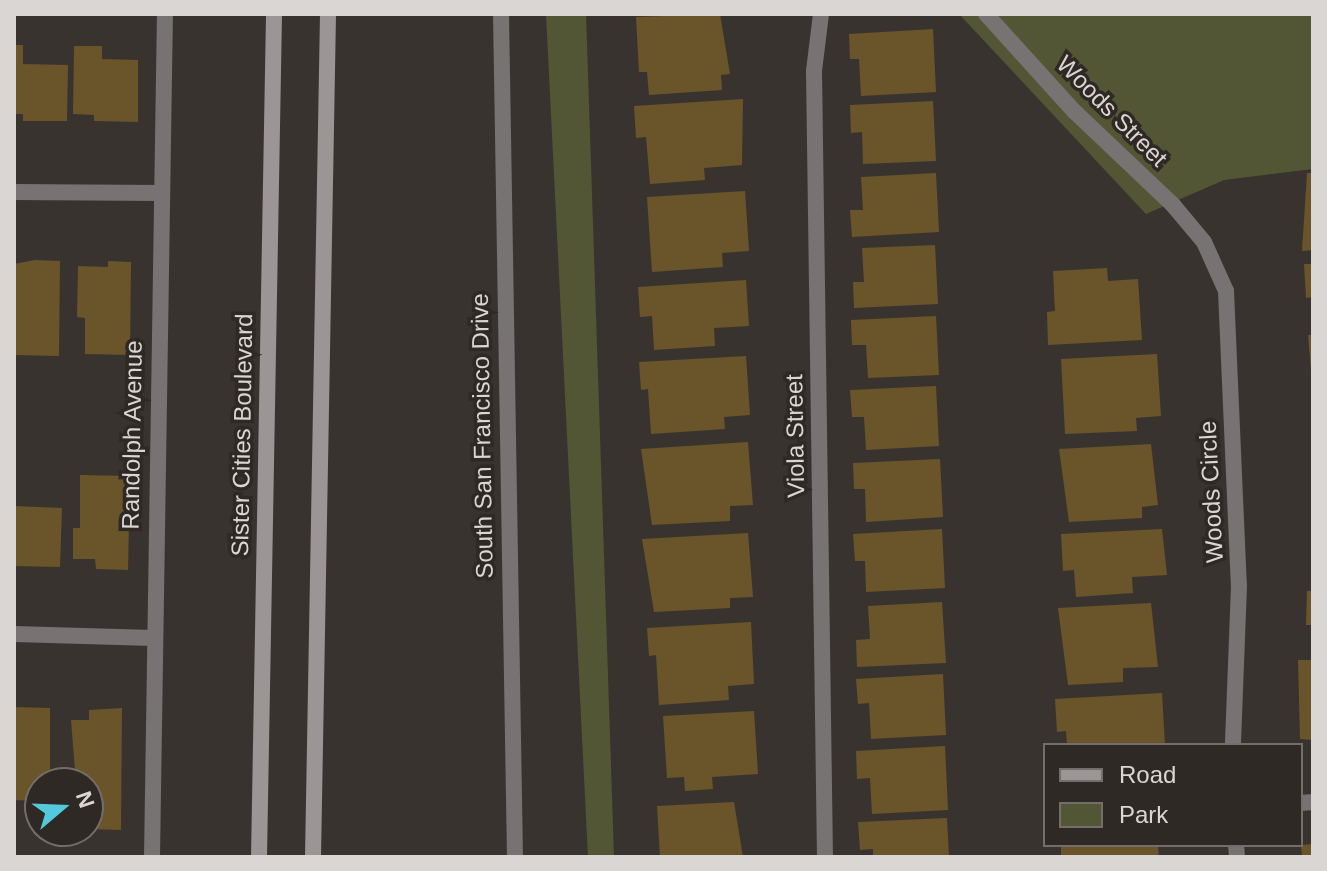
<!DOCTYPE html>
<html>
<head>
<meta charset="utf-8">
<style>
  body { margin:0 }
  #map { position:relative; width:1327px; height:871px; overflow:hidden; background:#393330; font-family:Arial,sans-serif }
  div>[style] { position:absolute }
  .green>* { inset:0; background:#535635 }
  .building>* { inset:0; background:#6a542a }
  .street>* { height:16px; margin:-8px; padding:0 8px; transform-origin:8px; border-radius:8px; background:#767372 }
  .secondary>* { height:16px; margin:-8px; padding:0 8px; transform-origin:8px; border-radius:8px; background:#9b9595 }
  span { translate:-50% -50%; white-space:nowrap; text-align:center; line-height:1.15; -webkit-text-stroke:7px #2f2926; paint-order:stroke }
  .street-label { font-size:24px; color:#dad6d4 }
  .frame { position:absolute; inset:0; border:16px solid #dad6d4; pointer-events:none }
  .legend { position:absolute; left:1043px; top:743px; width:260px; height:104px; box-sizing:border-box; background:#2f2926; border:2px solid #736e6c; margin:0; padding:10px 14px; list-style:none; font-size:24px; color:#dad6d4 }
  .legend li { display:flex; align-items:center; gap:16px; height:40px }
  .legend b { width:40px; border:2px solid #736e6c }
  .north { position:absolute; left:24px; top:767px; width:80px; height:80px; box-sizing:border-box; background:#2f2926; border:2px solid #736e6c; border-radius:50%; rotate:71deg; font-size:22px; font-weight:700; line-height:32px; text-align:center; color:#dad6d4 }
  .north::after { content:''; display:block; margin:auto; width:28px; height:36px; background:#53cadc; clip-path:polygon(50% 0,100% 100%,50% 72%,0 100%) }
</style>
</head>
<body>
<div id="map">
  <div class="green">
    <div style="clip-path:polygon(546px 14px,586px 14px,614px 857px,588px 857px)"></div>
    <div style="clip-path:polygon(959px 14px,1313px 14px,1313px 169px,1224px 180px,1146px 214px)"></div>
  </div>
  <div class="building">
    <div style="clip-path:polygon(720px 14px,730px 74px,721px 75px,722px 90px,649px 95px,647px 72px,639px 72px,636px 17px)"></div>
    <div style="clip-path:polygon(933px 29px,936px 92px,861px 96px,859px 59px,850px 59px,849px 34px)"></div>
    <div style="clip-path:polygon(14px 45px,23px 45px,23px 64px,68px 65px,67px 121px,23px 121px,23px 114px,14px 114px)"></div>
    <div style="clip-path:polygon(74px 46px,102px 46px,102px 59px,138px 60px,138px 122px,94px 121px,94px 115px,73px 114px)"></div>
    <div style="clip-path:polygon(743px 99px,742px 165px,704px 168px,705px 180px,650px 184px,646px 137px,636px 138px,634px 106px)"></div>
    <div style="clip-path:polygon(933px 101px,936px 161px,863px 164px,862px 132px,851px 133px,850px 105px)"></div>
    <div style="clip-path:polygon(936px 173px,939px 232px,852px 237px,850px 210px,863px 210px,861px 177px)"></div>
    <div style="clip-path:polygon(1307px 173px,1313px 173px,1313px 250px,1302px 251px)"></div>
    <div style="clip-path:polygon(745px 191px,749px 251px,722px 253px,723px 267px,652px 272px,647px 197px)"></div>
    <div style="clip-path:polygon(935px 245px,938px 304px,854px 308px,853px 282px,864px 282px,862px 248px)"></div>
    <div style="clip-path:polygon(35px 260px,60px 261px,59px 356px,14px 355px,14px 264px)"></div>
    <div style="clip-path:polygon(108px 261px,131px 262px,130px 355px,85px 354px,85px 318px,77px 317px,78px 266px,108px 267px)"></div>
    <div style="clip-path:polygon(1304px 264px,1313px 264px,1313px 297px,1306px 298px)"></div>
    <div style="clip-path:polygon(1107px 268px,1108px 281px,1138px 279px,1142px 340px,1048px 345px,1047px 312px,1055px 311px,1053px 271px)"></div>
    <div style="clip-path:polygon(746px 280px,749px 326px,714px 328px,715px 346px,654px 350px,652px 316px,640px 317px,638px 287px)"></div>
    <div style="clip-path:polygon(936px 316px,939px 375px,868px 378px,866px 345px,852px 345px,851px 320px)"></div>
    <div style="clip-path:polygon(1308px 335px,1313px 335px,1313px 370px,1311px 370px)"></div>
    <div style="clip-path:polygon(1157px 354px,1161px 416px,1136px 418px,1137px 431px,1065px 434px,1061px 359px)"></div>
    <div style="clip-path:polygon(746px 356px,750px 415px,724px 417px,725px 429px,651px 434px,648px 389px,641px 390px,639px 362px)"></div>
    <div style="clip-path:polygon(936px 386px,939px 446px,866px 450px,864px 417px,852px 417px,850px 390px)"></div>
    <div style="clip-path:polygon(748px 442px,753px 505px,730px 506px,730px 521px,652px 525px,641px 449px)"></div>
    <div style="clip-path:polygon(1151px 444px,1158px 505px,1142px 507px,1142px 518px,1069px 522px,1059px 449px)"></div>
    <div style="clip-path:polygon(940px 459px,943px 517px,866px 522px,865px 489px,854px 489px,853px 463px)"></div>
    <div style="clip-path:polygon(80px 475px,130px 476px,128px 570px,96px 569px,95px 559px,73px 559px,73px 528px,80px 528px)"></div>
    <div style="clip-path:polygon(14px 506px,62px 508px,60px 567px,14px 566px)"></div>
    <div style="clip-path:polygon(942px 529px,945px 588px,866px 592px,865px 561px,855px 561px,853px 534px)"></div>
    <div style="clip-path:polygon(1162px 529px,1167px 575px,1132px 577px,1133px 593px,1076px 597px,1074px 570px,1063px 571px,1061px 534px)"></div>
    <div style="clip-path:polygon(748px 533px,753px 597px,730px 598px,730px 608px,654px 612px,642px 539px)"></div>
    <div style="clip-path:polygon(1307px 591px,1313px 591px,1313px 625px,1306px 625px)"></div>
    <div style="clip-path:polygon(942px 602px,946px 663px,857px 667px,856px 640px,870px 639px,868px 606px)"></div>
    <div style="clip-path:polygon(1151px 603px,1158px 667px,1123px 668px,1123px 682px,1068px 685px,1058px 608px)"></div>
    <div style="clip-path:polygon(751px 622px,754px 684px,728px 686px,729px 700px,659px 705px,656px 655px,649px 656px,647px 628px)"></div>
    <div style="clip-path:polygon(1298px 660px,1313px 660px,1313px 740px,1300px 739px)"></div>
    <div style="clip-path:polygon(943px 674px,946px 735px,871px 739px,869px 703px,858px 704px,856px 679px)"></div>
    <div style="clip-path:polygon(1162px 693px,1165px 745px,1067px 745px,1066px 731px,1057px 732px,1055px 699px)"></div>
    <div style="clip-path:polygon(14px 707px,50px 708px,50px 783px,40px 783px,40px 801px,14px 800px)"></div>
    <div style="clip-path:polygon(122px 708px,121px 830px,88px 829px,88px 783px,76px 783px,71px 720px,89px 720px,89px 710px)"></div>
    <div style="clip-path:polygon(754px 711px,758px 774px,712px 777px,713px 789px,685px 791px,684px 777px,667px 778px,663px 716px)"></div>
    <div style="clip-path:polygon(945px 746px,948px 810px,872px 814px,870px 778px,857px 779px,856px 751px)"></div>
    <div style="clip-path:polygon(734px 802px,743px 857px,660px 857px,657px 806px)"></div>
    <div style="clip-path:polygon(947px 818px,949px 857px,873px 857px,873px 849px,860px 850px,858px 822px)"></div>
    <div style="clip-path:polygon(1313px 844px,1313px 857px,1302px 857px,1301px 845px)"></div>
    <div style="clip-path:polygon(1061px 845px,1158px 845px,1159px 857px,1061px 857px)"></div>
  </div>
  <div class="street">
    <div style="left:501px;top:14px;width:843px;rotate:89.05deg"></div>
    <div style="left:821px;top:14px;width:57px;rotate:97deg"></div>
    <div style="left:814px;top:71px;width:786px;rotate:89.2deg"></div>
    <div style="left:986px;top:14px;width:132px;rotate:47.8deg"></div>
    <div style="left:1075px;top:112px;width:135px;rotate:43.5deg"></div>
    <div style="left:1173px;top:205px;width:48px;rotate:50deg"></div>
    <div style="left:1204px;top:242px;width:54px;rotate:65.8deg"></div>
    <div style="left:1226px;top:291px;width:295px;rotate:87.5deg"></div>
    <div style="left:1239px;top:586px;width:159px;rotate:92.2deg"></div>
    <div style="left:14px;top:192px;width:147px;rotate:0.4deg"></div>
    <div style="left:14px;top:634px;width:139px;rotate:1.6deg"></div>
    <div style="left:1301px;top:803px;width:12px;rotate:-5deg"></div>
    <div style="left:1236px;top:845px;width:12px;rotate:85deg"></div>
    <div style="left:152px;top:857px;width:843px;rotate:-89.12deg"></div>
  </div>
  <div class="secondary">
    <div style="left:259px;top:857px;width:843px;rotate:-88.98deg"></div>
    <div style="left:313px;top:857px;width:843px;rotate:-88.98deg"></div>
  </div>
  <div class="street-label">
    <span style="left:1112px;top:111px;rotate:45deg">Woods Street</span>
    <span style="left:132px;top:435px;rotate:-89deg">Randolph Avenue</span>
    <span style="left:242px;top:435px;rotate:-89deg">Sister Cities Boulevard</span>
    <span style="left:482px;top:436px;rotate:-91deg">South San Francisco Drive</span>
    <span style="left:795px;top:436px;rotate:-91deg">Viola Street</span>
    <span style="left:1211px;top:492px;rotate:-93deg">Woods Circle</span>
  </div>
  <div class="frame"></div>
  <ul class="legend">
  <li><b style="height:10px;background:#9b9595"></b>Road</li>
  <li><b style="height:22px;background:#535635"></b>Park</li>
  </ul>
  <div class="north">N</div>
</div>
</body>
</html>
